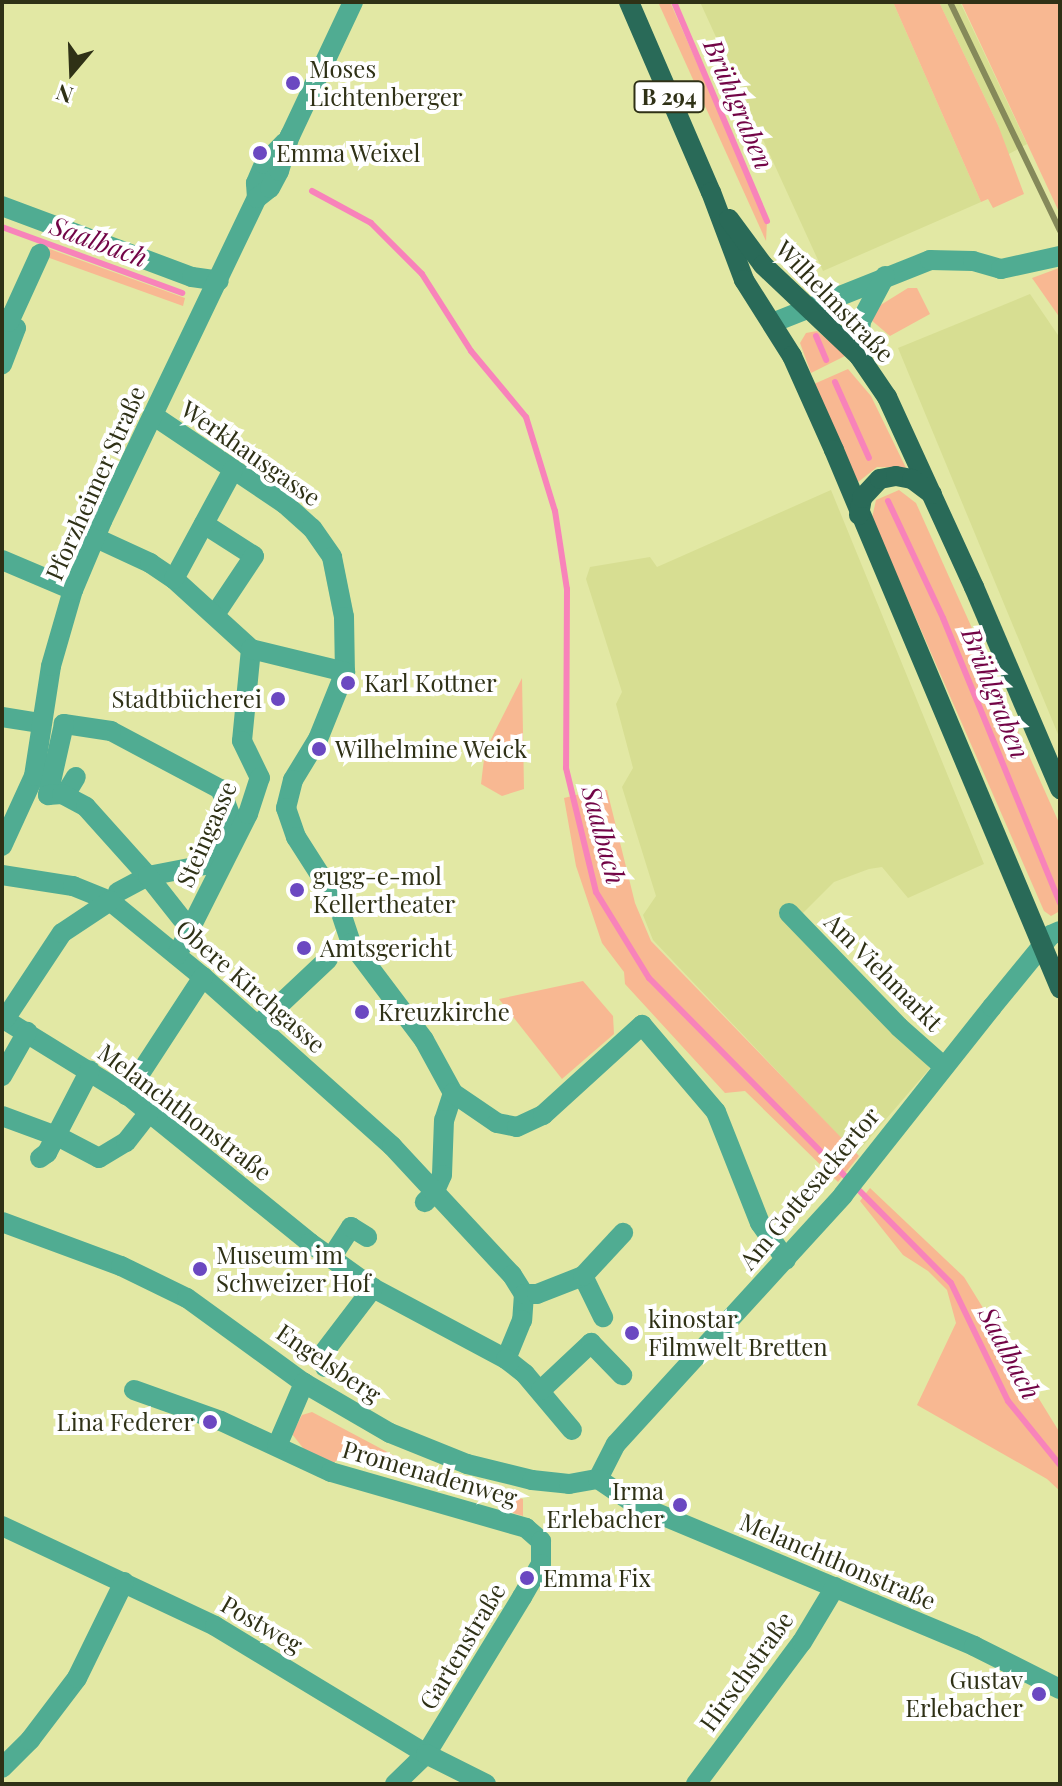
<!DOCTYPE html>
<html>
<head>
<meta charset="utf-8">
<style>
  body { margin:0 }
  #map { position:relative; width:1062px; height:1786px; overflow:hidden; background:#e2e8a4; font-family:"Playfair Display",serif }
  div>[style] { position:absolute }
  .built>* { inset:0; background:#d7de92 }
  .green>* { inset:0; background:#f8b892 }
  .stream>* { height:6px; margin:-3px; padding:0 3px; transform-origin:3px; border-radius:3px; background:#f883ba }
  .minor>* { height:20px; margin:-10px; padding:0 10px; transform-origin:10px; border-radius:10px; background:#50ac92 }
  .major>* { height:20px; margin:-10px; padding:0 10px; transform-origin:10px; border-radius:10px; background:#296a58 }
  .rail>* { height:6px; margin:-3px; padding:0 3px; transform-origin:3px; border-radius:3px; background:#85895a }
  .dots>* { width:22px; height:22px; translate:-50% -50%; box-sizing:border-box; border:4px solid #fff; border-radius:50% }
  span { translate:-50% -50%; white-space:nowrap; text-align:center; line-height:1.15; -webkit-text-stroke:8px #fff; paint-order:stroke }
  .shield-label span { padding:2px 6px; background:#fff; border:2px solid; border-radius:6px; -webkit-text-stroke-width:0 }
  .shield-label { font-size:22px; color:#2f3116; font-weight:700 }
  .poi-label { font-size:24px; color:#2f3116 }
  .left { translate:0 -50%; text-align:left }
  .right { translate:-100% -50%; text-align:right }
  .street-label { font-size:24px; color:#2f3116 }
  .water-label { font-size:26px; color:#720446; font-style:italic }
  .frame { position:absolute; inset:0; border:4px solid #2f3116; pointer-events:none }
  .north { position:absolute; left:32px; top:32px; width:80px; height:80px; -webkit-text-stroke:6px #fff; paint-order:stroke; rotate:199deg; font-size:22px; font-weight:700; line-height:32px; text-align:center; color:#2f3116 }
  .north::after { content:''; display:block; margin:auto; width:28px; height:36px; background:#2f3116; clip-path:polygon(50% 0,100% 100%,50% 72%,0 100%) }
</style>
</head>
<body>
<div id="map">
  <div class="built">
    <div style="clip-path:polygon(700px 2px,893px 2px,981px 202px,823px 271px)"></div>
    <div style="clip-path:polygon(939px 2px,960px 2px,1027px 144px,1007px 155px,998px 125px)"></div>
    <div style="clip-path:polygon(1030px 294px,1060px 338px,1060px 739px,898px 348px)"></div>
    <div style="clip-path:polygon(831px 490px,984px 864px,908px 898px,882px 867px,869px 869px,834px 882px,789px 927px,930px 1068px,856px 1154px,653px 940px,643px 915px,656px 896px,622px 787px,633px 768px,616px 704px,622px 692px,586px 579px,590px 567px,650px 557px,657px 567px)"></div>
  </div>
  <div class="green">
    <div style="clip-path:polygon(658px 2px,670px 2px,767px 221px,766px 241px)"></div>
    <div style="clip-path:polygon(893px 2px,939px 2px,998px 125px,1024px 194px,993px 208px,988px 199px,981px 202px)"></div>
    <div style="clip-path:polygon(961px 2px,1060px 2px,1060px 214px)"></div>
    <div style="clip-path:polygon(47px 248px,185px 298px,183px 306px,44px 256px)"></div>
    <div style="clip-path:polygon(1059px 268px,1060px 269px,1060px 318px,1032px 278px)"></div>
    <div style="clip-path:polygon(908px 288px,917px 288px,930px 314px,890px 336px,870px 319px,879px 306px)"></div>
    <div style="clip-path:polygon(817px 331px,847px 355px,811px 373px,800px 343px,806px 333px)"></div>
    <div style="clip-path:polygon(848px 369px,871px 396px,906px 468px,877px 467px,857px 483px,814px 384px)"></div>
    <div style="clip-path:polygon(899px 490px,916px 503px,1060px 825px,1060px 911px,1051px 916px,1044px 911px,872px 518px,876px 500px)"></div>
    <div style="clip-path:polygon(522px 678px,524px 789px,502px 796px,481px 784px,485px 751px)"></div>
    <div style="clip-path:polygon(596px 790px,607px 790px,635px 903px,651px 941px,859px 1156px,838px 1182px,745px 1091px,725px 1093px,625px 984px,624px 972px,602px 943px,576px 866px,564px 798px)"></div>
    <div style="clip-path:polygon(583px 981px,613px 1016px,614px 1034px,562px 1079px,499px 999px)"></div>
    <div style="clip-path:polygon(870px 1188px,964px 1277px,1060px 1433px,1060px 1491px,1047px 1479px,917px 1405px,956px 1323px,947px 1290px,928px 1271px,903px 1255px,860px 1201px)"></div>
    <div style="clip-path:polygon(312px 1412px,393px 1455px,448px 1479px,523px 1499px,523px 1516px,513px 1513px,510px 1505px,439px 1485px,350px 1453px,331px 1464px,307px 1453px,292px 1434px,302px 1415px)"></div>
  </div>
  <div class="stream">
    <div style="left:674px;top:2px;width:238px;rotate:67deg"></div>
    <div style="left:312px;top:191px;width:67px;rotate:28.5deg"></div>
    <div style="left:371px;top:223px;width:72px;rotate:45deg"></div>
    <div style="left:422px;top:274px;width:91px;rotate:57.5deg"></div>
    <div style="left:471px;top:351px;width:86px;rotate:50.2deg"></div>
    <div style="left:526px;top:417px;width:98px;rotate:72.9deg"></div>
    <div style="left:555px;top:511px;width:79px;rotate:81.3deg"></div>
    <div style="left:567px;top:589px;width:179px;rotate:90.3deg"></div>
    <div style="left:566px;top:768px;width:128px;rotate:76.4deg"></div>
    <div style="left:596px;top:892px;width:101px;rotate:58.4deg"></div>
    <div style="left:649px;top:978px;width:429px;rotate:45.3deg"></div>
    <div style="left:951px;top:1283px;width:131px;rotate:64.2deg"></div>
    <div style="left:1008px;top:1401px;width:82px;rotate:50.9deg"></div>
    <div style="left:2px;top:227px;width:192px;rotate:20.1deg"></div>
    <div style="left:816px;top:336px;width:26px;rotate:67deg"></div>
    <div style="left:835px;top:382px;width:83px;rotate:65.9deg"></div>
    <div style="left:888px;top:501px;width:129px;rotate:64.8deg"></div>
    <div style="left:943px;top:618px;width:308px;rotate:67.7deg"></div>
  </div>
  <div class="minor">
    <div style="left:257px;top:198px;width:15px;rotate:-94deg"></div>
    <div style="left:256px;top:183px;width:21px;rotate:-67deg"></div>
    <div style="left:264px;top:164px;width:30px;rotate:-46deg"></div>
    <div style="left:2px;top:206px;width:203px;rotate:20.5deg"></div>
    <div style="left:192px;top:277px;width:27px;rotate:8deg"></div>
    <div style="left:2px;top:318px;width:17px;rotate:36deg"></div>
    <div style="left:16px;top:328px;width:39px;rotate:111deg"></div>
    <div style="left:9px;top:322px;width:75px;rotate:-65.5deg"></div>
    <div style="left:772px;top:323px;width:170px;rotate:-21.7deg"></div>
    <div style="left:930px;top:260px;width:43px;rotate:1.3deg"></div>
    <div style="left:973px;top:261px;width:29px;rotate:16deg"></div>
    <div style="left:1001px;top:269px;width:60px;rotate:-12.4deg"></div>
    <div style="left:859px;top:356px;width:35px;rotate:-87deg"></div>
    <div style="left:861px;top:321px;width:51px;rotate:-61.9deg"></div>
    <div style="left:154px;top:416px;width:158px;rotate:33.9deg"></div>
    <div style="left:285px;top:504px;width:36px;rotate:42deg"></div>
    <div style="left:312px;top:528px;width:35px;rotate:55deg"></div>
    <div style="left:332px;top:557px;width:61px;rotate:78.7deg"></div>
    <div style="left:344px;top:617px;width:55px;rotate:89deg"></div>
    <div style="left:345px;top:672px;width:72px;rotate:111.9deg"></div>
    <div style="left:318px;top:739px;width:48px;rotate:121.4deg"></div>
    <div style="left:293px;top:780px;width:29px;rotate:104deg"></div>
    <div style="left:286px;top:808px;width:31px;rotate:71deg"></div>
    <div style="left:296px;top:837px;width:76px;rotate:57.4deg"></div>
    <div style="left:337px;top:901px;width:44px;rotate:71.6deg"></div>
    <div style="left:351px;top:943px;width:121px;rotate:53deg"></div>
    <div style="left:424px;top:1040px;width:60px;rotate:61.3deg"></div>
    <div style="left:453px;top:1093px;width:28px;rotate:108deg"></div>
    <div style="left:444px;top:1120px;width:55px;rotate:92.1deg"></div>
    <div style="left:442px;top:1175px;width:20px;rotate:114deg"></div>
    <div style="left:434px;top:1193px;width:13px;rotate:135deg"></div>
    <div style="left:204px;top:524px;width:59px;rotate:32.6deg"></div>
    <div style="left:254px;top:556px;width:69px;rotate:123.7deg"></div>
    <div style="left:96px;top:538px;width:60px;rotate:24.8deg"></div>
    <div style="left:150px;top:563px;width:29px;rotate:34deg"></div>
    <div style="left:174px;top:579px;width:104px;rotate:42.3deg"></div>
    <div style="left:251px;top:649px;width:92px;rotate:95.6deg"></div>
    <div style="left:242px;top:741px;width:41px;rotate:64.1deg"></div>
    <div style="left:2px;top:560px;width:77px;rotate:22.9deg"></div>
    <div style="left:174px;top:579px;width:124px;rotate:-61.6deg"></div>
    <div style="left:251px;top:649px;width:97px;rotate:13.7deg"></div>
    <div style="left:2px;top:717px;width:39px;rotate:9deg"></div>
    <div style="left:65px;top:795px;width:21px;rotate:-59deg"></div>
    <div style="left:2px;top:846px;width:77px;rotate:-65.4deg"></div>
    <div style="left:34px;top:776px;width:111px;rotate:-81.2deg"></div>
    <div style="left:51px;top:666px;width:79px;rotate:-73.9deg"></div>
    <div style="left:73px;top:590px;width:75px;rotate:-67.2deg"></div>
    <div style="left:102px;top:521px;width:358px;rotate:-64.4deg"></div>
    <div style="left:257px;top:198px;width:16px;rotate:-38deg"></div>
    <div style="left:270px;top:188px;width:19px;rotate:-62deg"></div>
    <div style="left:279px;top:171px;width:37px;rotate:-73deg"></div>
    <div style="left:290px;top:136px;width:148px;rotate:-64.8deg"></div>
    <div style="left:2px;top:875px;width:72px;rotate:8.8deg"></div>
    <div style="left:73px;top:886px;width:40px;rotate:22deg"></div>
    <div style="left:110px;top:901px;width:120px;rotate:39.3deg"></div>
    <div style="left:203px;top:977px;width:254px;rotate:41.8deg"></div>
    <div style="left:392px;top:1146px;width:176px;rotate:47.1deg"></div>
    <div style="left:512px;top:1275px;width:22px;rotate:58deg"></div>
    <div style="left:524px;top:1294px;width:26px;rotate:94deg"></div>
    <div style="left:522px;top:1320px;width:42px;rotate:112.3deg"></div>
    <div style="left:118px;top:892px;width:34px;rotate:-28deg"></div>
    <div style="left:148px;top:876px;width:58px;rotate:-10.9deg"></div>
    <div style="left:205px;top:865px;width:55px;rotate:-61.6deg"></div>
    <div style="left:231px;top:817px;width:30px;rotate:-111deg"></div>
    <div style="left:220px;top:789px;width:123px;rotate:-152deg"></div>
    <div style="left:111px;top:731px;width:48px;rotate:-171.5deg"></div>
    <div style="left:64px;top:724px;width:73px;rotate:102.7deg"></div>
    <div style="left:48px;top:795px;width:14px;rotate:-4deg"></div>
    <div style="left:62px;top:794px;width:27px;rotate:28deg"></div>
    <div style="left:86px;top:807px;width:93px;rotate:48.1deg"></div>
    <div style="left:148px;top:876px;width:55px;rotate:51.7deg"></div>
    <div style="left:789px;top:913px;width:158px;rotate:46deg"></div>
    <div style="left:899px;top:1027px;width:60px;rotate:41.6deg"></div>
    <div style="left:177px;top:955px;width:158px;rotate:-63.3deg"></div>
    <div style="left:248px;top:814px;width:38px;rotate:-72deg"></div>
    <div style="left:2px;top:1018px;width:150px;rotate:31.7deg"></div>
    <div style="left:130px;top:1097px;width:232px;rotate:39deg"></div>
    <div style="left:310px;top:1243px;width:77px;rotate:35.5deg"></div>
    <div style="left:373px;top:1288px;width:151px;rotate:28.1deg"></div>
    <div style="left:506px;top:1359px;width:24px;rotate:38deg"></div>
    <div style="left:525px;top:1374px;width:73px;rotate:50deg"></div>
    <div style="left:5px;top:1019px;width:103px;rotate:-56.5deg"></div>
    <div style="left:62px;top:933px;width:58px;rotate:-33.7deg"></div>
    <div style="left:258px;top:1025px;width:96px;rotate:-43.3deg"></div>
    <div style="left:2px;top:1076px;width:51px;rotate:-60.4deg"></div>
    <div style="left:453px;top:1093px;width:53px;rotate:34.3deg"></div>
    <div style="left:497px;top:1123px;width:20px;rotate:11deg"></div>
    <div style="left:517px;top:1127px;width:29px;rotate:-25deg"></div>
    <div style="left:543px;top:1115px;width:134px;rotate:-42.3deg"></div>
    <div style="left:642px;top:1025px;width:114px;rotate:49.6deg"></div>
    <div style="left:716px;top:1112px;width:119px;rotate:68.4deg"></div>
    <div style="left:760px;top:1223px;width:45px;rotate:54.9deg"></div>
    <div style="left:126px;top:1095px;width:141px;rotate:-56.9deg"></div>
    <div style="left:2px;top:1116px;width:61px;rotate:20.2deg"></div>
    <div style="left:59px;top:1137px;width:45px;rotate:27.7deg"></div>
    <div style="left:99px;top:1158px;width:31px;rotate:-31deg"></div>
    <div style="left:126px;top:1142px;width:37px;rotate:-52deg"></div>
    <div style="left:40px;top:1158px;width:9px;rotate:-36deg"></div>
    <div style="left:47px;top:1153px;width:93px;rotate:-62.6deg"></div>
    <div style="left:2px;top:1222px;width:127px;rotate:20.3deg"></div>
    <div style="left:121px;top:1266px;width:73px;rotate:25.9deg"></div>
    <div style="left:187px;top:1298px;width:145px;rotate:36deg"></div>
    <div style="left:304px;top:1383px;width:99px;rotate:30.2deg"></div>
    <div style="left:390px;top:1433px;width:83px;rotate:21.9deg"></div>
    <div style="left:467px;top:1464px;width:67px;rotate:13.8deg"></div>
    <div style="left:532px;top:1480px;width:37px;rotate:6deg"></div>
    <div style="left:569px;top:1484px;width:29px;rotate:-10deg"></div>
    <div style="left:331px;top:1258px;width:37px;rotate:-57deg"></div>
    <div style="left:351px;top:1227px;width:19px;rotate:32deg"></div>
    <div style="left:583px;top:1276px;width:46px;rotate:64deg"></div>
    <div style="left:524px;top:1294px;width:13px"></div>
    <div style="left:537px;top:1294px;width:49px;rotate:-21.4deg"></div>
    <div style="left:583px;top:1276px;width:59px;rotate:-47.1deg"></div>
    <div style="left:325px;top:1367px;width:12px;rotate:-110deg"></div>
    <div style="left:321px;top:1356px;width:86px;rotate:-52.6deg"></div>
    <div style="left:134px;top:1390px;width:92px;rotate:19.6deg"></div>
    <div style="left:221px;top:1421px;width:121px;rotate:24.9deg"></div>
    <div style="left:331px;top:1472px;width:203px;rotate:16deg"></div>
    <div style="left:526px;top:1528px;width:20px;rotate:41deg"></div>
    <div style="left:541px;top:1541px;width:23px;rotate:90deg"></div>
    <div style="left:541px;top:1564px;width:38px;rotate:120deg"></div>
    <div style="left:522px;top:1597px;width:184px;rotate:121.4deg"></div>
    <div style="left:426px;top:1754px;width:43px;rotate:135.9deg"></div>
    <div style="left:541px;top:1390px;width:69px;rotate:-43.2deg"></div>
    <div style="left:591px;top:1343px;width:45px;rotate:45.9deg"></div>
    <div style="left:277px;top:1446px;width:69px;rotate:-66.8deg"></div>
    <div style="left:598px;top:1479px;width:39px;rotate:-63deg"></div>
    <div style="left:616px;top:1444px;width:337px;rotate:-47.6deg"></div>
    <div style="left:843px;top:1195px;width:240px;rotate:-51.6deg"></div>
    <div style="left:992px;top:1007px;width:93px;rotate:-50.7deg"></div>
    <div style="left:1051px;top:935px;width:10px;rotate:-24deg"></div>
    <div style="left:598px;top:1479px;width:45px;rotate:34deg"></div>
    <div style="left:635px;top:1504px;width:368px;rotate:22.7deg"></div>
    <div style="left:974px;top:1646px;width:96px;rotate:26.6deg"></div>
    <div style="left:2px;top:1526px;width:235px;rotate:25.1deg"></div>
    <div style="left:215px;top:1626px;width:247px;rotate:31.2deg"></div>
    <div style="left:426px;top:1754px;width:67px;rotate:26.6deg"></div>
    <div style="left:2px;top:1768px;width:40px;rotate:-45deg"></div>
    <div style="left:30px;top:1740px;width:78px;rotate:-52.8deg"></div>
    <div style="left:77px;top:1678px;width:107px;rotate:-63.9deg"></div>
    <div style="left:696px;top:1784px;width:177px;rotate:-53.3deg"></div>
    <div style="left:802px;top:1642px;width:64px;rotate:-59deg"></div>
  </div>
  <div class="major">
    <div style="left:629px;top:2px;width:207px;rotate:66.7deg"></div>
    <div style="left:711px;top:192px;width:94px;rotate:69.4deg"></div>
    <div style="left:744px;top:280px;width:90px;rotate:57.7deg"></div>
    <div style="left:792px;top:356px;width:103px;rotate:65.9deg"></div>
    <div style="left:834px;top:450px;width:584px;rotate:67.21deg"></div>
    <div style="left:729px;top:219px;width:57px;rotate:53.5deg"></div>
    <div style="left:763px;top:265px;width:132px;rotate:43.5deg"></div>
    <div style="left:859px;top:356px;width:50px;rotate:55.7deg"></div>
    <div style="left:887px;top:397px;width:209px;rotate:65.4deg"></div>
    <div style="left:974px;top:587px;width:220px;rotate:66.9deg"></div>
    <div style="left:859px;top:515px;width:17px;rotate:-80deg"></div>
    <div style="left:862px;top:498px;width:26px;rotate:-47deg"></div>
    <div style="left:880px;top:479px;width:16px;rotate:-11deg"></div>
    <div style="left:896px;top:476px;width:16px;rotate:11deg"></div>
    <div style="left:912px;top:479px;width:25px;rotate:37deg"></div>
  </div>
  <div class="rail">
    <div style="left:950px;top:2px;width:254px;rotate:64.3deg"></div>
  </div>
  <div class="dots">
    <div style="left:293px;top:83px;background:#6b48c1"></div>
    <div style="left:260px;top:153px;background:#6b48c1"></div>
    <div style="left:348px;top:683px;background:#6b48c1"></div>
    <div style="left:278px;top:699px;background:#6b48c1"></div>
    <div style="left:319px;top:749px;background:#6b48c1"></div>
    <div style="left:297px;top:890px;background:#6b48c1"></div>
    <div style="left:304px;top:948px;background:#6b48c1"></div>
    <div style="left:362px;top:1012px;background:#6b48c1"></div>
    <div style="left:200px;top:1269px;background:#6b48c1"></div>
    <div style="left:632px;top:1333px;background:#6b48c1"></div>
    <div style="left:210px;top:1422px;background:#6b48c1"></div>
    <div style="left:680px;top:1505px;background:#6b48c1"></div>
    <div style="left:527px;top:1578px;background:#6b48c1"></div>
    <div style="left:1039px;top:1694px;background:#6b48c1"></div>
  </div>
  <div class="shield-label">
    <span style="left:669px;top:97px">B 294</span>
  </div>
  <div class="poi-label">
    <span class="left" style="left:309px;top:83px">Moses<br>Lichtenberger</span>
    <span class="left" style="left:276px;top:153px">Emma Weixel</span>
    <span class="left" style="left:364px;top:683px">Karl Kottner</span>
    <span class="right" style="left:262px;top:699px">Stadtbücherei</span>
    <span class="left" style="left:335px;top:749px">Wilhelmine Weick</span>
    <span class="left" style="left:313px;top:890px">gugg-e-mol<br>Kellertheater</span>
    <span class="left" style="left:320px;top:948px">Amtsgericht</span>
    <span class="left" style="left:378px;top:1012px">Kreuzkirche</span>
    <span class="left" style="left:216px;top:1269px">Museum im<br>Schweizer Hof</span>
    <span class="left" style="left:648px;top:1333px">kinostar<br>Filmwelt Bretten</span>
    <span class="right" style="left:194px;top:1422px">Lina Federer</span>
    <span class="right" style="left:664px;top:1505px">Irma<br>Erlebacher</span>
    <span class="left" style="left:543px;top:1578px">Emma Fix</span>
    <span class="right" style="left:1023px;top:1694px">Gustav<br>Erlebacher</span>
  </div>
  <div class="street-label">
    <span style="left:835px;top:301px;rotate:46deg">Wilhelmstraße</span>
    <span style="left:251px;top:453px;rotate:35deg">Werkhausgasse</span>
    <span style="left:95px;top:483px;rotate:-66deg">Pforzheimer Straße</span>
    <span style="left:206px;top:834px;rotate:-66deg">Steingasse</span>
    <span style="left:884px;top:972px;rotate:45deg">Am Viehmarkt</span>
    <span style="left:251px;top:986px;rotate:41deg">Obere Kirchgasse</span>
    <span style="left:185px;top:1112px;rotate:37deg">Melanchthonstraße</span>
    <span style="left:809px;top:1188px;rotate:-50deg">Am Gottesackertor</span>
    <span style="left:329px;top:1363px;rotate:34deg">Engelsberg</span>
    <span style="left:430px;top:1473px;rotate:16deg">Promenadenweg</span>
    <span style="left:838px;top:1561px;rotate:23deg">Melanchthonstraße</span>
    <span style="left:262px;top:1624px;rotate:30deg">Postweg</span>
    <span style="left:462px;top:1646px;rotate:-59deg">Gartenstraße</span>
    <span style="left:746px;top:1671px;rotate:-54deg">Hirschstraße</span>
  </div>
  <div class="water-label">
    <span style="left:739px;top:104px;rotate:67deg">Brühlgraben</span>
    <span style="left:99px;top:241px;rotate:20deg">Saalbach</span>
    <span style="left:996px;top:693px;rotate:68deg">Brühlgraben</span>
    <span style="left:604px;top:835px;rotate:75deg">Saalbach</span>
    <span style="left:1010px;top:1353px;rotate:62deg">Saalbach</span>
  </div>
  <div class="frame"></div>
  <div class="north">N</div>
</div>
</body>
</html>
